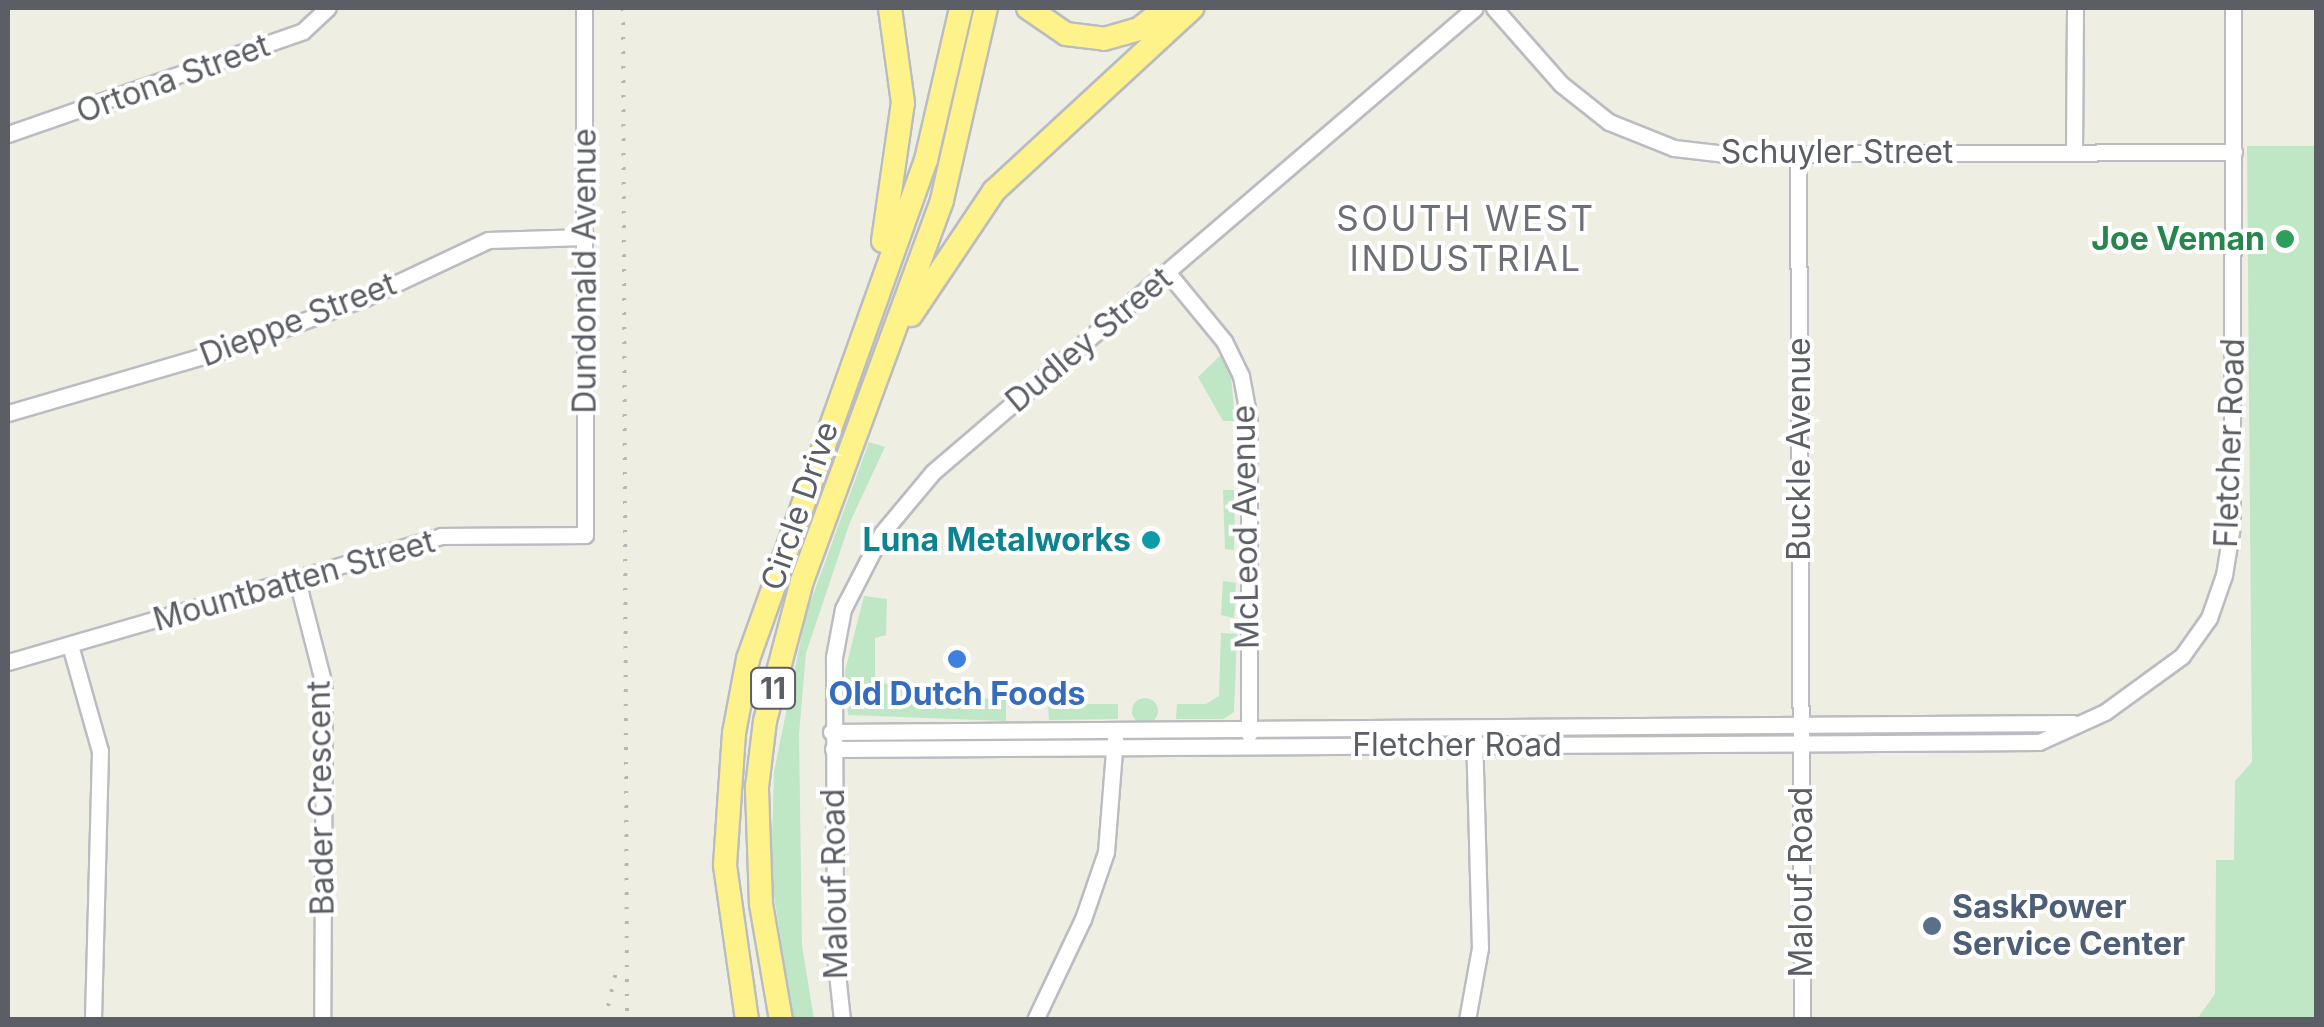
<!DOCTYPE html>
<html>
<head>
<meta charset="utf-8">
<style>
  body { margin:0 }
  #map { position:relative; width:2324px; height:1027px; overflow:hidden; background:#eeeee3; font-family:Inter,sans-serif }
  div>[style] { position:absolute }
  .green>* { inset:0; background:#bfe6c5 }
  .round { border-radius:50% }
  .roads { filter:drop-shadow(2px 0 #bbbcc2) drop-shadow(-2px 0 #bbbcc2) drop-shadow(0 2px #bbbcc2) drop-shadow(0 -2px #bbbcc2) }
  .minor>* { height:15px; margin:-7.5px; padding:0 7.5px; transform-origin:7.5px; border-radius:7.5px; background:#fff }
  .highway>* { height:22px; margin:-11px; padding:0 11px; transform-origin:11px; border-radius:11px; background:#fef38a }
  .rail>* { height:4px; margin-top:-2px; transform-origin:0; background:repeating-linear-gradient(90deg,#b6b7b7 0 2.5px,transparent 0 14.5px) }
  .dots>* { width:28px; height:28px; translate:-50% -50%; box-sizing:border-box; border:5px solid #fff; border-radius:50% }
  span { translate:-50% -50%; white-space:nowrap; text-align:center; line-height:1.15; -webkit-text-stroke:8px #fff; paint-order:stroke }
  .shield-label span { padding:2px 8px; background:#fff; border:2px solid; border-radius:8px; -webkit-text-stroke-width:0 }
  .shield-label { font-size:30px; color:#5b5e64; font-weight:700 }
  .street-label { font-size:32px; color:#5b5e64 }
  .leisure-label { font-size:32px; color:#27864d; font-weight:700 }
  .right { translate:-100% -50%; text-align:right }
  .culture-label { font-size:32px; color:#0d838f; font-weight:700 }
  .shop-label { font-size:32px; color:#366cbe; font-weight:700 }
  .service-label { font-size:32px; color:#4e5e75; font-weight:700 }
  .left { translate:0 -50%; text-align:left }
  .neighbourhood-label { font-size:35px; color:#6c7076; letter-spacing:2.5px }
  .frame { position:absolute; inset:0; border:10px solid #5b5e64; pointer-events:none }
</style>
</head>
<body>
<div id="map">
  <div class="green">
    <div style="clip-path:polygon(2247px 146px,2316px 146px,2316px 1019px,2197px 1019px,2215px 994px,2216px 860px,2234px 860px,2235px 781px,2252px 762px)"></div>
    <div style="clip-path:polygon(1222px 354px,1231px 376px,1235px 421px,1223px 421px,1198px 377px)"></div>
    <div style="clip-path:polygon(869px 442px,885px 447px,850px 522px,806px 653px,799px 734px,802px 946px,814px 1019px,793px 1020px,771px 876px,774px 772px,806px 614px)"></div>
    <div style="clip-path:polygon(1223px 490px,1235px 490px,1234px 550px,1225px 549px)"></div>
    <div style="clip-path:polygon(1223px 581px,1236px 583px,1234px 618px,1221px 615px)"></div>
    <div style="clip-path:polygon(864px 596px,887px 599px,886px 635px,875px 638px,875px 683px,920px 686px,922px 700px,1006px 698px,1006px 721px,848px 715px,845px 671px)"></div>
    <div style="clip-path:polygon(1221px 633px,1237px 634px,1234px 712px,1223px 719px,1176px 719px,1177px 704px,1206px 704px,1219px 696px)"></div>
    <div class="round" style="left:1132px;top:698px;width:26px;height:26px"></div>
    <div style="clip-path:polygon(1048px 704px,1118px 704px,1118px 719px,1049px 720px)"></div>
  </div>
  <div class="roads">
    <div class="minor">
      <div style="left:1494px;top:8px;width:101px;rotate:48.6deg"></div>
      <div style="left:1561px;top:84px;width:61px;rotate:38.4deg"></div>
      <div style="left:1609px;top:122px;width:70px;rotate:21.8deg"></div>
      <div style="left:1674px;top:148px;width:52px;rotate:6.6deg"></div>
      <div style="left:1726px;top:154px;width:508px;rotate:-0.23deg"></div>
      <div style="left:8px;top:134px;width:312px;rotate:-19.2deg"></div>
      <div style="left:303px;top:31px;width:34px;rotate:-43deg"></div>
      <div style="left:2074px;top:152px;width:144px;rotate:-89.6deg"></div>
      <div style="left:1798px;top:154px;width:866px;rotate:89.74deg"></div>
      <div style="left:1168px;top:273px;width:88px;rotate:50.5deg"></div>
      <div style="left:1224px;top:341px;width:39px;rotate:64deg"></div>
      <div style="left:1241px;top:376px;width:44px;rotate:79.5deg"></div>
      <div style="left:1249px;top:419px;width:315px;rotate:90deg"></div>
      <div style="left:8px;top:413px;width:235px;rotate:-16.3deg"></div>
      <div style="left:234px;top:347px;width:140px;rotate:-20.5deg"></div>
      <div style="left:365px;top:298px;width:136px;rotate:-25.2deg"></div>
      <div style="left:488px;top:240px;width:98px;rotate:-1.8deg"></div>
      <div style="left:297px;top:580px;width:108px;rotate:75.6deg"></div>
      <div style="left:324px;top:685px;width:335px;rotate:90.3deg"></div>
      <div style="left:70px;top:645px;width:110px;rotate:74.2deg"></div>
      <div style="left:100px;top:751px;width:269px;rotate:91.5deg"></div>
      <div style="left:8px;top:662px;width:451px;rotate:-16.2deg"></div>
      <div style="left:441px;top:536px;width:144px;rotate:-0.4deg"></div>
      <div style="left:585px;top:535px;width:527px;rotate:-90.11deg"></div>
      <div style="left:831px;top:732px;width:1242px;rotate:-0.42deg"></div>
      <div style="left:833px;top:749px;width:1206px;rotate:-0.33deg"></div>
      <div style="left:2039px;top:742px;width:72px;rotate:-24.4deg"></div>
      <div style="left:2105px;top:712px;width:95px;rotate:-36deg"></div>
      <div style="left:2182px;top:656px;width:47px;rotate:-54.6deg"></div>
      <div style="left:2209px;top:618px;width:46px;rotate:-70.8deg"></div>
      <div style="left:2224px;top:575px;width:50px;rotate:-80.7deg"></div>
      <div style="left:2232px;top:526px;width:518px;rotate:-89.89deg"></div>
      <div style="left:842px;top:1020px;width:65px;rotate:-96.1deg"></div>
      <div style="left:835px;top:955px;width:298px;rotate:-90.2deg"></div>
      <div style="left:834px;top:657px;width:49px;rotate:-79.4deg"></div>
      <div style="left:843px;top:609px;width:85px;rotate:-62.8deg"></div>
      <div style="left:882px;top:533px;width:80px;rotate:-50.1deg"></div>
      <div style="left:933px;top:472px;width:713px;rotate:-40.57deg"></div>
      <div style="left:1035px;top:1020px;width:112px;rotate:-64.6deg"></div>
      <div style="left:1083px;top:919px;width:71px;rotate:-71.1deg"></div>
      <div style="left:1106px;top:852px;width:114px;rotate:-85.5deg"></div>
      <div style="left:1467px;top:1020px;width:73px;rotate:-79.8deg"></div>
      <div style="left:1480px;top:948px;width:213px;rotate:-91.6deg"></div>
    </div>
    <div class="highway">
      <div style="left:1028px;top:8px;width:46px;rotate:34.4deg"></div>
      <div style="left:1066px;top:34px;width:38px;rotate:7deg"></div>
      <div style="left:1104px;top:39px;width:36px;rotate:-16deg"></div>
      <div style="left:1139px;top:29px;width:34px;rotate:-38deg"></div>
      <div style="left:883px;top:241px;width:139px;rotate:-81.8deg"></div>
      <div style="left:903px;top:103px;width:96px;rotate:-97.8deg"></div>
      <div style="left:911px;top:315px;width:149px;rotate:-56.2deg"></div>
      <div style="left:994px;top:191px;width:270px;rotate:-42.7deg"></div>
      <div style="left:747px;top:1020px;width:157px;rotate:-98.1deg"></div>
      <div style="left:725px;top:865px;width:132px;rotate:-86.1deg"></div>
      <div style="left:734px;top:733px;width:75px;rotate:-79.3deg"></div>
      <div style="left:748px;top:659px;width:530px;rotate:-70.37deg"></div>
      <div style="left:926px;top:160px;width:156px;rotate:-77deg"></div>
      <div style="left:781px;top:1020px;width:118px;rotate:-99.8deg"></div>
      <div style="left:761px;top:904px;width:117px;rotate:-92deg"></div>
      <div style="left:757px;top:787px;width:66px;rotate:-83.1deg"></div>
      <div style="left:765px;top:721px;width:145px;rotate:-75.2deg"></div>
      <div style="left:802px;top:581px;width:406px;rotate:-69.8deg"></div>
      <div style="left:942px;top:200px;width:197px;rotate:-77.1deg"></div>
    </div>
  </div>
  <div class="rail">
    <div style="left:623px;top:8px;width:1012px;rotate:89.77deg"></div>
    <div style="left:605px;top:1020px;width:50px;rotate:-77.3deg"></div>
  </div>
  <div class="dots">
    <div style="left:2285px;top:239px;background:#2e9e5b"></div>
    <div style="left:1151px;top:540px;background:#0f9aa8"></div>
    <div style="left:957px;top:659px;background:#3f7fe0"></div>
    <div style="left:1932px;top:926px;background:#5c6f8a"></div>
  </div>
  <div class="shield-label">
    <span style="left:773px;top:688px">11</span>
  </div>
  <div class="street-label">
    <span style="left:173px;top:79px;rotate:-20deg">Ortona Street</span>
    <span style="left:1837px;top:152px">Schuyler Street</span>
    <span style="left:585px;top:271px;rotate:-90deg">Dundonald Avenue</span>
    <span style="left:298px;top:320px;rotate:-21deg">Dieppe Street</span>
    <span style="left:1089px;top:340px;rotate:-40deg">Dudley Street</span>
    <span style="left:2230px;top:443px;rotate:-88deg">Fletcher Road</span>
    <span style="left:1799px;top:449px;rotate:-90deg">Buckle Avenue</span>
    <span style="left:800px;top:506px;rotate:-71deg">Circle Drive</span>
    <span style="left:1246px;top:527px;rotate:-91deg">McLeod Avenue</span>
    <span style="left:294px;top:581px;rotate:-16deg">Mountbatten Street</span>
    <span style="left:1457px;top:745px">Fletcher Road</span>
    <span style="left:321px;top:798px;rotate:-91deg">Bader Crescent</span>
    <span style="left:1801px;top:882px;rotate:-90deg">Malouf Road</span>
    <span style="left:835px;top:884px;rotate:-91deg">Malouf Road</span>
  </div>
  <div class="leisure-label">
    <span class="right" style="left:2265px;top:239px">Joe Veman</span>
  </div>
  <div class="culture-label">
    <span class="right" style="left:1131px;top:540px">Luna Metalworks</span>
  </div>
  <div class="shop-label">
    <span style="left:957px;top:694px">Old Dutch Foods</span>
  </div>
  <div class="service-label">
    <span class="left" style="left:1952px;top:926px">SaskPower<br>Service Center</span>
  </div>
  <div class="neighbourhood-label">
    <span style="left:1466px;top:238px">SOUTH WEST<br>INDUSTRIAL</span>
  </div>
  <div class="frame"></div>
</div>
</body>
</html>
